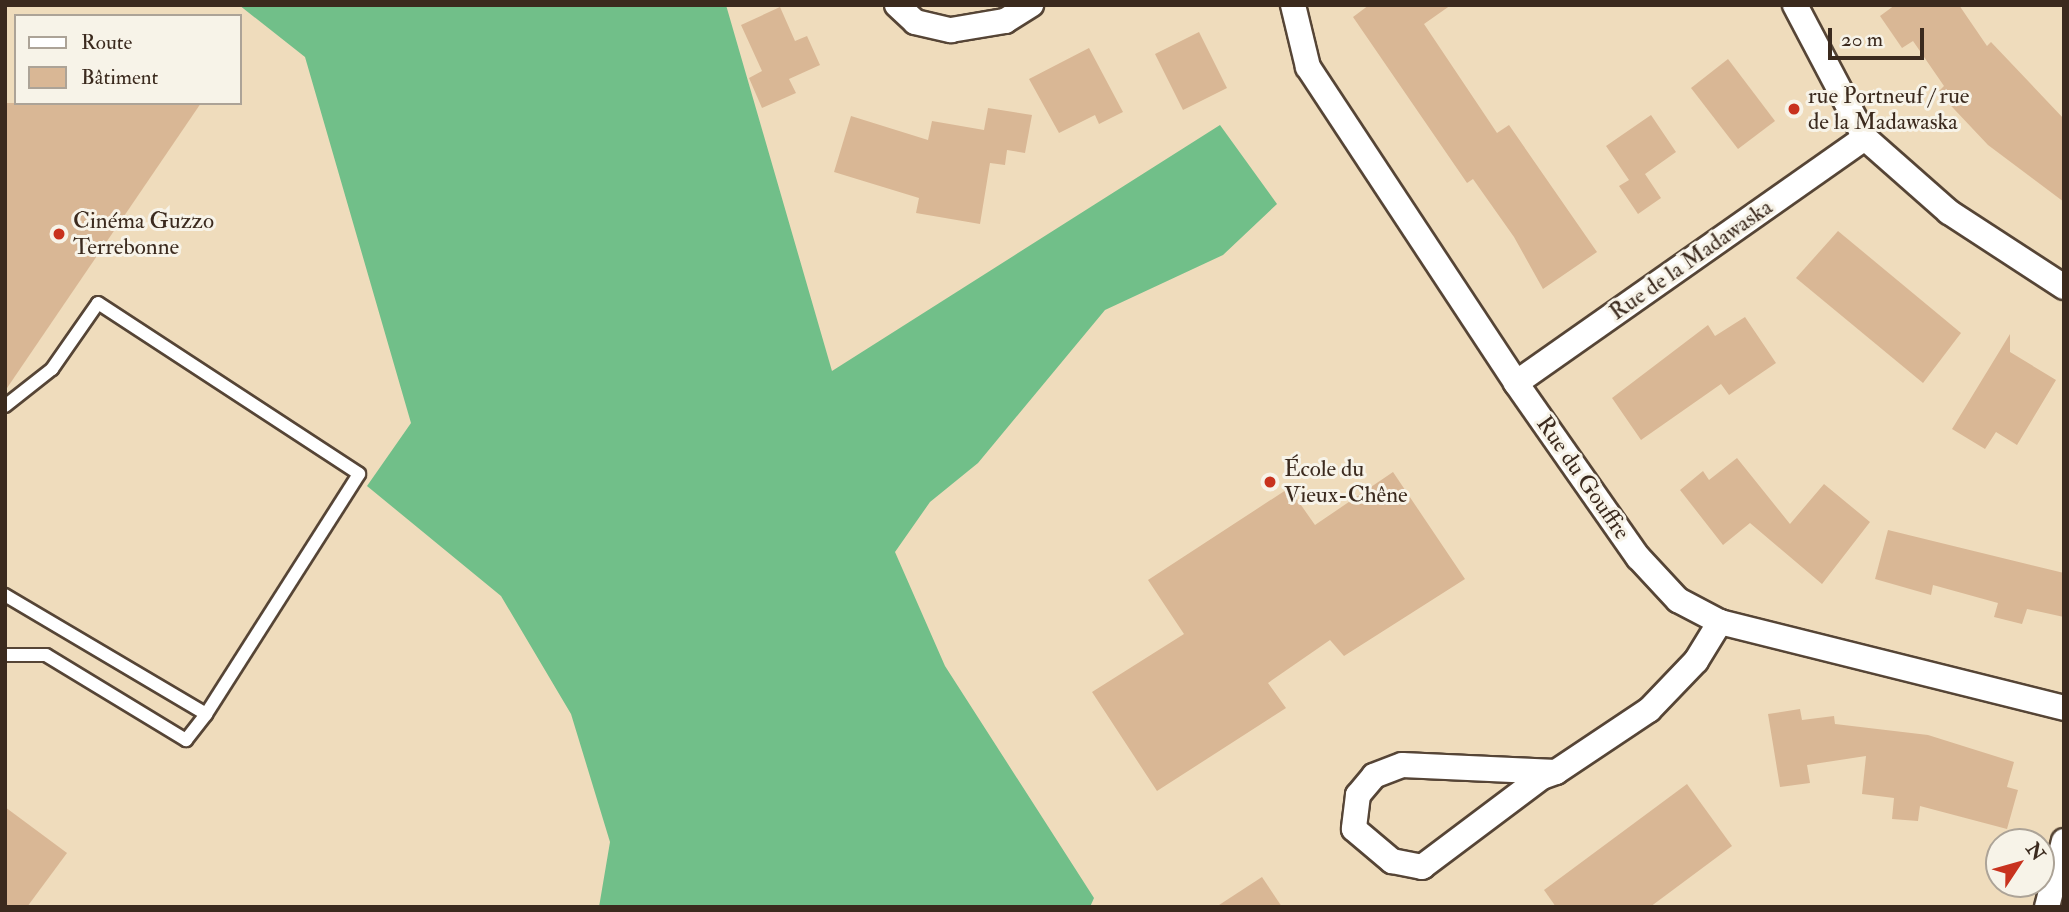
<!DOCTYPE html>
<html>
<head>
<meta charset="utf-8">
<style>
  body { margin:0 }
  #map { position:relative; width:2069px; height:912px; overflow:hidden; background:#efdcbc; font-family:"IM FELL Double Pica",serif }
  div>[style] { position:absolute }
  .forest>* { inset:0; background:#71bf89 }
  .building>* { inset:0; background:#d9b795 }
  .roads { filter:drop-shadow(2px 0 #564536) drop-shadow(-2px 0 #564536) drop-shadow(0 2px #564536) drop-shadow(0 -2px #564536) }
  .lane>* { height:12px; margin:-6px; padding:0 6px; transform-origin:6px; border-radius:6px; background:#fff }
  .street>* { height:24px; margin:-12px; padding:0 12px; transform-origin:12px; border-radius:12px; background:#fff }
  .dots>* { width:19px; height:19px; translate:-50% -50%; box-sizing:border-box; border:4px solid #f7f3e8; border-radius:50% }
  span { translate:-50% -50%; white-space:nowrap; text-align:center; line-height:1.15; -webkit-text-stroke:6px #f7f3e8; paint-order:stroke }
  .poi-label { font-size:23px; color:#3b2a1e }
  .left { translate:0 -50%; text-align:left }
  .street-label { font-size:23px; color:#3b2a1e }
  .frame { position:absolute; inset:0; border:7px solid #3b2a1e; pointer-events:none }
  .legend { position:absolute; left:14px; top:14px; width:228px; height:91px; box-sizing:border-box; background:#f7f3e8; border:2px solid #aca397; margin:0; padding:9px 12px; list-style:none; font-size:21px; color:#3b2a1e }
  .legend li { display:flex; align-items:center; gap:14px; height:35px }
  .legend b { width:35px; border:2px solid #aca397 }
  .north { position:absolute; left:1985px; top:828px; width:70px; height:70px; box-sizing:border-box; background:#f7f3e8; border:2px solid #aca397; border-radius:50%; rotate:54deg; font-size:19px; font-weight:700; line-height:28px; text-align:center; color:#3b2a1e }
  .north::after { content:''; display:block; margin:auto; width:24px; height:32px; background:#c8321e; clip-path:polygon(50% 0,100% 100%,50% 72%,0 100%) }
  .scale { position:absolute; left:1828px; top:28px; width:96px; height:32px; box-sizing:border-box; border:4px solid #3b2a1e; border-top:0; padding-left:9px; font-size:21px; line-height:24px; white-space:nowrap; color:#3b2a1e; -webkit-text-stroke:5px #f7f3e8; paint-order:stroke }
</style>
</head>
<body>
<div id="map">
  <div class="forest">
    <div style="clip-path:polygon(239px 5px,726px 5px,832px 371px,1220px 125px,1277px 204px,1223px 255px,1105px 310px,978px 463px,930px 502px,895px 552px,945px 666px,1094px 898px,1090px 907px,599px 907px,610px 842px,571px 714px,501px 596px,367px 486px,411px 423px,305px 57px)"></div>
  </div>
  <div class="building">
    <div style="clip-path:polygon(1369px 5px,1451px 5px,1424px 24px,1497px 133px,1509px 125px,1597px 252px,1543px 289px,1514px 237px,1473px 179px,1467px 183px,1353px 17px)"></div>
    <div style="clip-path:polygon(1895px 5px,1959px 5px,1987px 46px,1991px 42px,2064px 119px,2064px 202px,1988px 145px,1938px 92px,1944px 86px,1913px 41px,1902px 48px,1880px 16px)"></div>
    <div style="clip-path:polygon(780px 7px,795px 41px,807px 36px,820px 65px,789px 79px,796px 93px,762px 108px,749px 78px,762px 71px,741px 25px)"></div>
    <div style="clip-path:polygon(1199px 32px,1227px 88px,1183px 110px,1155px 54px)"></div>
    <div style="clip-path:polygon(1089px 48px,1123px 112px,1099px 124px,1095px 115px,1059px 133px,1029px 79px)"></div>
    <div style="clip-path:polygon(1728px 59px,1775px 121px,1738px 149px,1691px 88px)"></div>
    <div style="clip-path:polygon(5px 103px,201px 103px,5px 391px)"></div>
    <div style="clip-path:polygon(988px 108px,1032px 115px,1025px 153px,1007px 150px,1005px 165px,990px 163px,980px 224px,916px 213px,919px 198px,834px 172px,851px 116px,928px 140px,932px 121px,984px 130px)"></div>
    <div style="clip-path:polygon(1651px 115px,1676px 152px,1645px 174px,1661px 198px,1638px 214px,1619px 186px,1629px 180px,1606px 146px)"></div>
    <div style="clip-path:polygon(1838px 231px,1961px 333px,1923px 383px,1796px 278px)"></div>
    <div style="clip-path:polygon(1745px 317px,1776px 363px,1729px 395px,1721px 384px,1641px 440px,1612px 398px,1708px 325px,1715px 336px)"></div>
    <div style="clip-path:polygon(2010px 334px,2010px 352px,2056px 380px,2017px 445px,1996px 432px,1985px 449px,1952px 429px)"></div>
    <div style="clip-path:polygon(1737px 458px,1790px 524px,1824px 484px,1870px 522px,1822px 584px,1750px 523px,1723px 545px,1680px 490px,1703px 471px,1709px 480px)"></div>
    <div style="clip-path:polygon(1393px 472px,1465px 579px,1344px 656px,1330px 640px,1268px 683px,1286px 708px,1157px 791px,1092px 692px,1184px 634px,1148px 580px,1289px 488px,1315px 525px)"></div>
    <div style="clip-path:polygon(1888px 530px,2064px 573px,2064px 617px,2027px 609px,2022px 624px,1994px 617px,1998px 603px,1933px 585px,1931px 595px,1875px 579px)"></div>
    <div style="clip-path:polygon(1800px 709px,1802px 720px,1834px 716px,1835px 724px,1928px 735px,2014px 762px,2007px 787px,2018px 790px,2007px 829px,1920px 806px,1918px 821px,1892px 819px,1894px 798px,1862px 794px,1866px 756px,1807px 765px,1810px 783px,1780px 787px,1768px 714px)"></div>
    <div style="clip-path:polygon(1687px 784px,1732px 846px,1650px 907px,1556px 907px,1544px 890px)"></div>
    <div style="clip-path:polygon(5px 807px,67px 853px,27px 907px,5px 907px)"></div>
    <div style="clip-path:polygon(1262px 877px,1282px 907px,1216px 907px)"></div>
  </div>
  <div class="roads">
    <div class="lane">
      <div style="left:5px;top:406px;width:60px;rotate:-38.2deg"></div>
      <div style="left:52px;top:369px;width:80px;rotate:-55.1deg"></div>
      <div style="left:98px;top:303px;width:312px;rotate:33.2deg"></div>
      <div style="left:359px;top:474px;width:285px;rotate:122.5deg"></div>
      <div style="left:206px;top:714px;width:234px;rotate:-149.4deg"></div>
      <div style="left:5px;top:655px;width:41px"></div>
      <div style="left:46px;top:655px;width:164px;rotate:31.3deg"></div>
      <div style="left:186px;top:740px;width:33px;rotate:-52deg"></div>
    </div>
    <div class="street">
      <div style="left:897px;top:5px;width:25px;rotate:43deg"></div>
      <div style="left:915px;top:22px;width:37px;rotate:13deg"></div>
      <div style="left:951px;top:30px;width:55px;rotate:-9.5deg"></div>
      <div style="left:1005px;top:21px;width:31px;rotate:-32deg"></div>
      <div style="left:1293px;top:5px;width:64px;rotate:76.4deg"></div>
      <div style="left:1308px;top:67px;width:378px;rotate:56.6deg"></div>
      <div style="left:1516px;top:383px;width:213px;rotate:55deg"></div>
      <div style="left:1638px;top:557px;width:59px;rotate:47.1deg"></div>
      <div style="left:1678px;top:600px;width:47px;rotate:27.6deg"></div>
      <div style="left:1720px;top:622px;width:355px;rotate:14deg"></div>
      <div style="left:1795px;top:5px;width:150px;rotate:62.2deg"></div>
      <div style="left:1865px;top:138px;width:112px;rotate:41.4deg"></div>
      <div style="left:1949px;top:212px;width:137px;rotate:33.1deg"></div>
      <div style="left:1516px;top:383px;width:426px;rotate:-35.1deg"></div>
      <div style="left:1556px;top:772px;width:154px;rotate:-177.4deg"></div>
      <div style="left:1402px;top:765px;width:30px;rotate:159deg"></div>
      <div style="left:1374px;top:776px;width:25px;rotate:130deg"></div>
      <div style="left:1358px;top:795px;width:34px;rotate:97deg"></div>
      <div style="left:1354px;top:829px;width:50px;rotate:40.1deg"></div>
      <div style="left:1392px;top:861px;width:31px;rotate:11deg"></div>
      <div style="left:1422px;top:867px;width:150px;rotate:-36.9deg"></div>
      <div style="left:1542px;top:777px;width:15px;rotate:-20deg"></div>
      <div style="left:1556px;top:772px;width:112px;rotate:-33.7deg"></div>
      <div style="left:1649px;top:710px;width:68px;rotate:-46.2deg"></div>
      <div style="left:1696px;top:661px;width:46px;rotate:-58.4deg"></div>
      <div style="left:2047px;top:907px;width:68px;rotate:-75.6deg"></div>
    </div>
  </div>
  <div class="dots">
    <div style="left:1794px;top:109px;background:#c8321e"></div>
    <div style="left:59px;top:234px;background:#c8321e"></div>
    <div style="left:1270px;top:482px;background:#c8321e"></div>
  </div>
  <div class="poi-label">
    <span class="left" style="left:1808px;top:109px">rue Portneuf / rue<br>de la Madawaska</span>
    <span class="left" style="left:73px;top:234px">Cinéma Guzzo<br>Terrebonne</span>
    <span class="left" style="left:1284px;top:482px">École du<br>Vieux-Chêne</span>
  </div>
  <div class="street-label">
    <span style="left:1691px;top:260px;rotate:-35deg">Rue de la Madawaska</span>
    <span style="left:1583px;top:478px;rotate:55deg">Rue du Gouffre</span>
  </div>
  <div class="frame"></div>
  <ul class="legend">
  <li><b style="height:9px;background:#fff"></b>Route</li>
  <li><b style="height:19px;background:#d9b795"></b>Bâtiment</li>
  </ul>
  <div class="north">N</div>
  <div class="scale">20 m</div>
</div>
</body>
</html>
